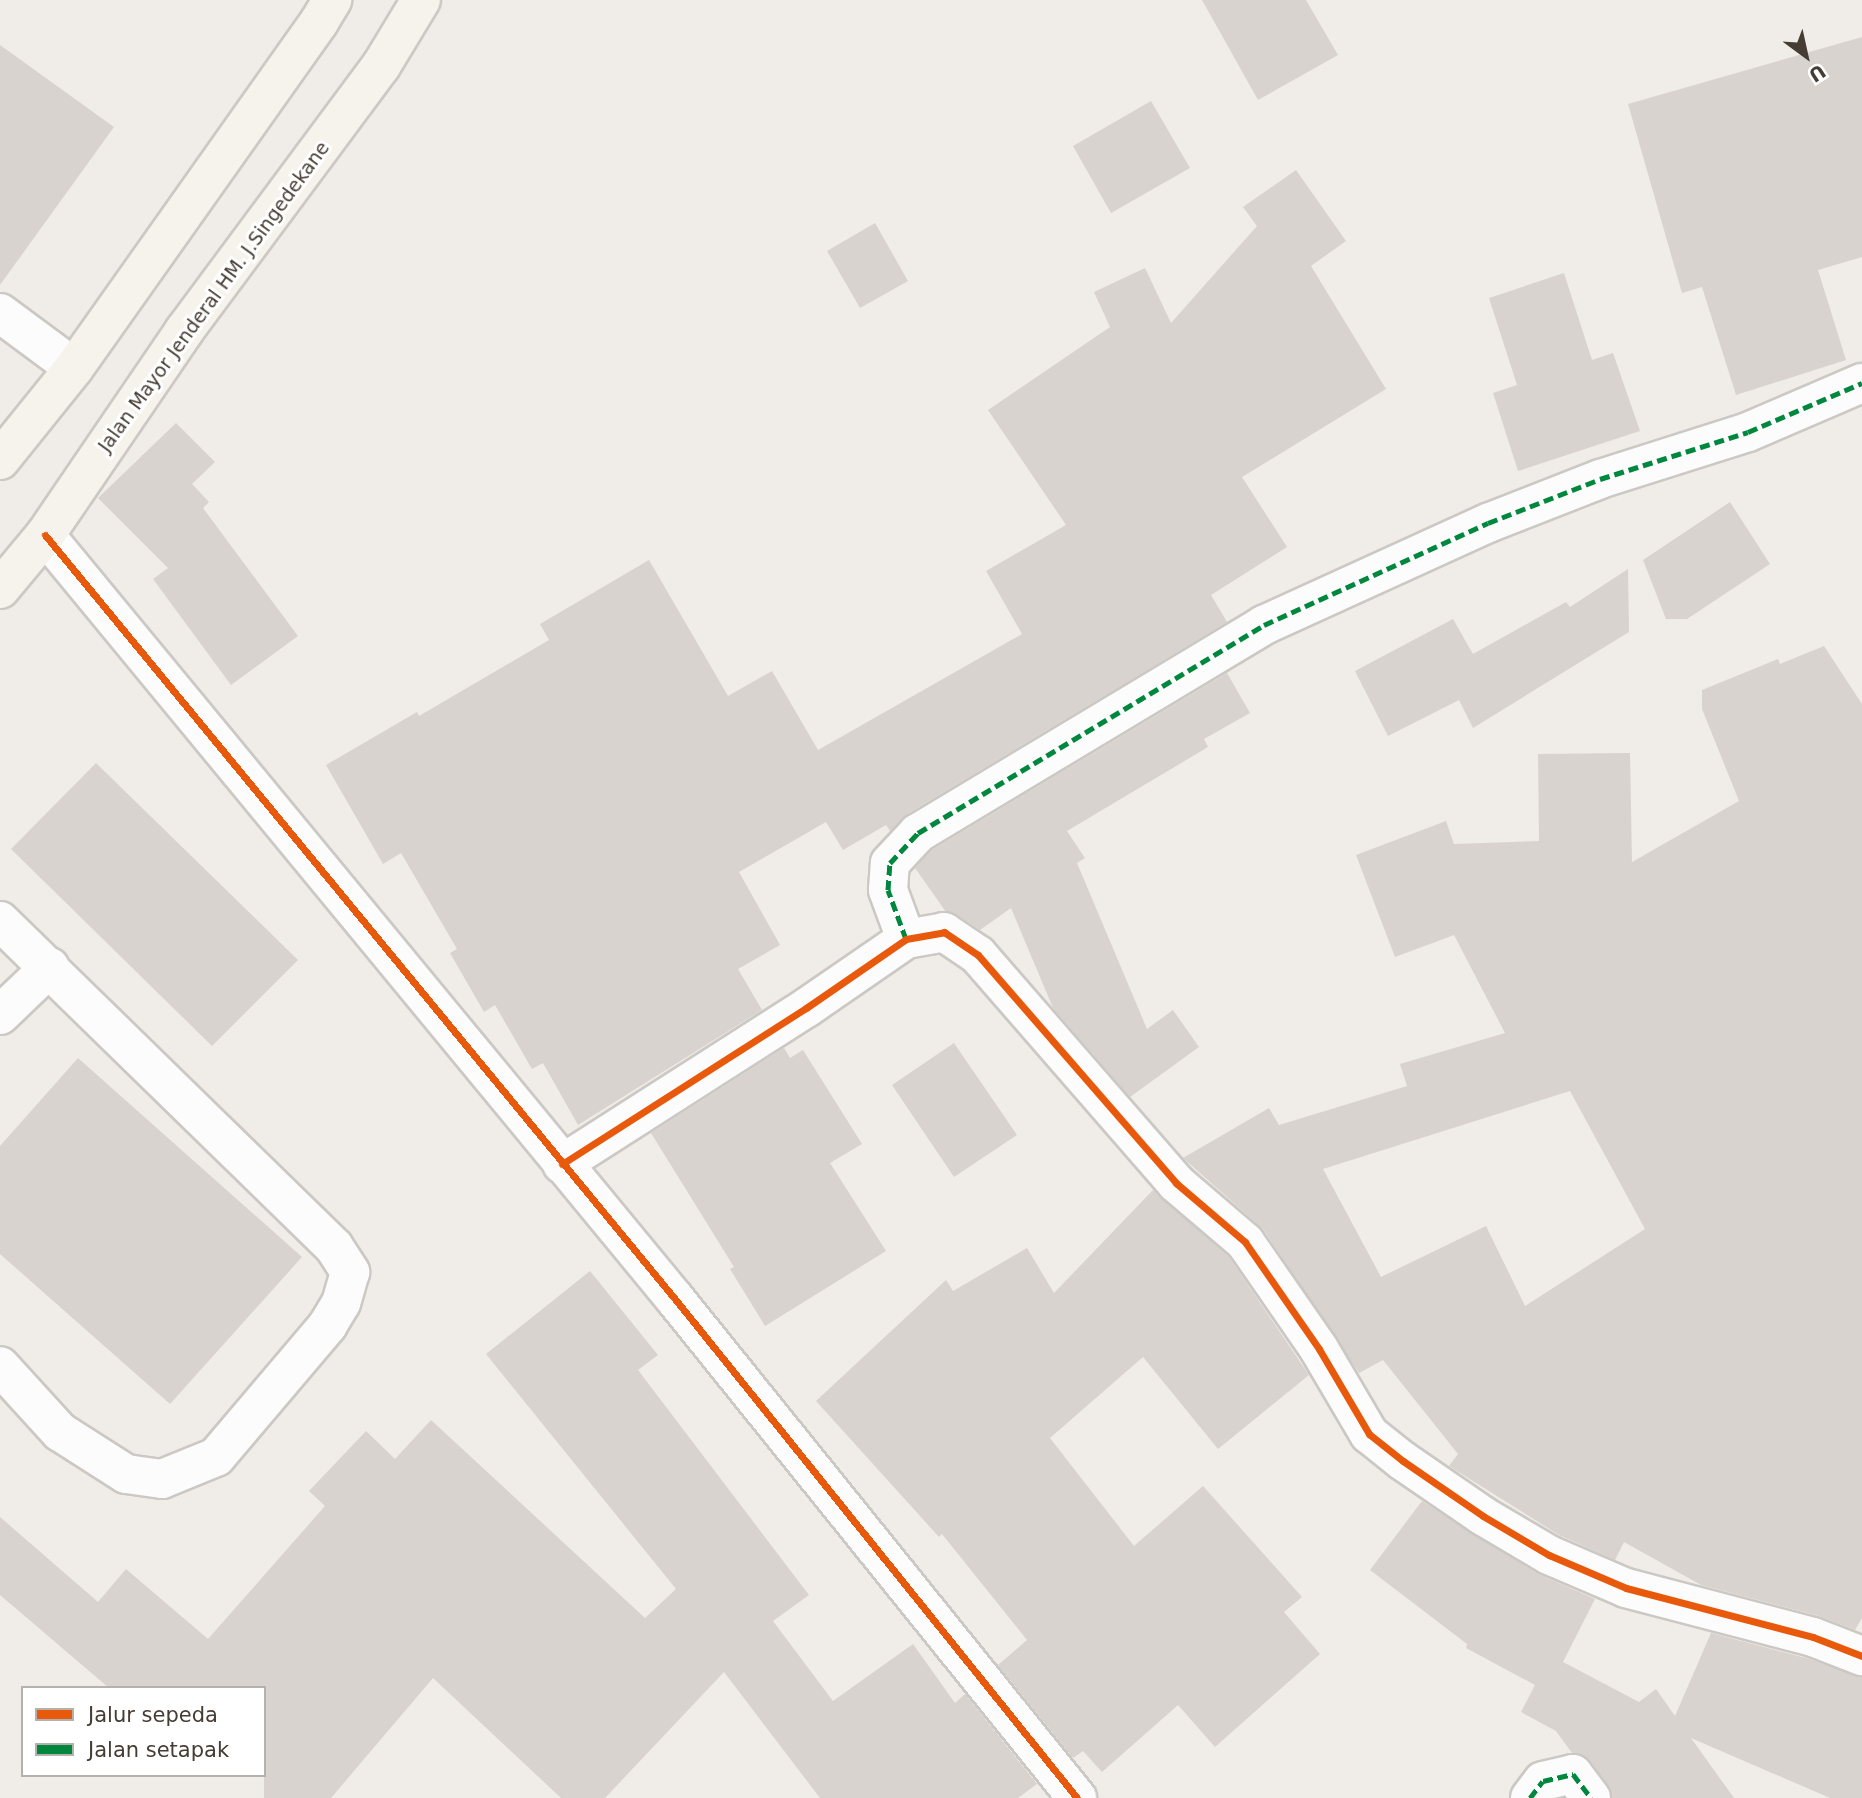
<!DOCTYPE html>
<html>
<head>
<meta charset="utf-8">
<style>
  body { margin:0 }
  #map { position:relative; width:1862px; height:1798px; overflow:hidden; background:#f0ece8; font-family:"DejaVu Sans",sans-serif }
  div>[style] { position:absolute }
  .building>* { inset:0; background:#d8d3cf }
  .roads { filter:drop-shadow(2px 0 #ccc8c4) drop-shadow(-2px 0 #ccc8c4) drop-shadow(0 2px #ccc8c4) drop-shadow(0 -2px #ccc8c4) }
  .street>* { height:38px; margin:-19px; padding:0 19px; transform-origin:19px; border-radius:19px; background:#fdfcfc }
  .secondary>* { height:38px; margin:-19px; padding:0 19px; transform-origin:19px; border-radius:19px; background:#f6f3ed }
  .quiet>* { height:5px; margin-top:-2.5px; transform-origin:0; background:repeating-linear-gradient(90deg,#00873e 0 10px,transparent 0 15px) }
  .cycleway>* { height:7px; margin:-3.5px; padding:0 3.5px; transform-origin:3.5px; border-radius:3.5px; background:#e8590c }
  span { translate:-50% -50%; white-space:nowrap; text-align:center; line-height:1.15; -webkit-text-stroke:6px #fff; paint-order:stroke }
  .street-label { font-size:19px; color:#453c33 }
  .legend { position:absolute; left:21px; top:1686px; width:245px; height:91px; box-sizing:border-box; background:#fff; border:2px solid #b5b1ad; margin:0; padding:9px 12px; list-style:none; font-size:21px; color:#453c33 }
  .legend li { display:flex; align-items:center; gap:14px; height:35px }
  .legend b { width:35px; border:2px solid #b5b1ad }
  .north { position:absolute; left:1771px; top:21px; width:70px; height:70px; -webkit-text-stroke:5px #fff; paint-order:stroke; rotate:147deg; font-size:19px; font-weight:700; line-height:28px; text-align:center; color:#453c33 }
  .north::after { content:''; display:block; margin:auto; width:24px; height:32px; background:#453c33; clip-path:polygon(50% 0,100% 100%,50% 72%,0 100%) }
</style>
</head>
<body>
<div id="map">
  <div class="building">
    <div style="clip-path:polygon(1202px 0,1306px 0,1338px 55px,1258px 100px)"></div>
    <div style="clip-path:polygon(1862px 37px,1862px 257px,1818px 270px,1846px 360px,1736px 395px,1702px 287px,1682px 293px,1628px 104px)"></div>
    <div style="clip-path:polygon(0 45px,114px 127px,0 285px)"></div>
    <div style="clip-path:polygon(1151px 101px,1190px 168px,1111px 213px,1073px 146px)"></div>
    <div style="clip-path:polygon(1296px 170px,1346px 241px,1311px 266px,1386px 389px,1242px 477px,1287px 547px,1211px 595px,1227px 622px,907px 814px,890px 831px,886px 825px,843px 850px,826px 822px,739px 872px,780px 945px,738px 969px,762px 1010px,578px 1125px,543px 1063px,532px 1069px,495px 1005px,484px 1012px,450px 953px,457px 949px,401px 853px,383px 864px,326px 765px,417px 712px,419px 716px,549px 640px,540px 624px,649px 560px,728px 696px,772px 671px,818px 750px,1022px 634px,986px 571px,1066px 525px,988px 410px,1110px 327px,1094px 292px,1145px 268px,1171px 323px,1257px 226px,1243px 207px)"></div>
    <div style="clip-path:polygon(875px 223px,908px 281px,860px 308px,827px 251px)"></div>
    <div style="clip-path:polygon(1564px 273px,1592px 360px,1613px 353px,1640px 431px,1518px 471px,1493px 393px,1517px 385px,1489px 298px)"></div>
    <div style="clip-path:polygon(176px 423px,215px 462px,192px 484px,209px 502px,203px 508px,298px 636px,231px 685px,153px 579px,168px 568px,98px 498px)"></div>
    <div style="clip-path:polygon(1730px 502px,1770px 564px,1687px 619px,1666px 619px,1643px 560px)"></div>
    <div style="clip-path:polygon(1628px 569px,1629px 632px,1473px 728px,1459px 700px,1388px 736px,1355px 671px,1453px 619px,1473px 654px,1566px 602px,1570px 607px)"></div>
    <div style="clip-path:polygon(evenodd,1824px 646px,1862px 704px,1862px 1618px,1855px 1630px,1819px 1616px,1701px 1585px,1624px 1542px,1615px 1560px,1559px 1535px,1449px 1466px,1458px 1454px,1383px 1360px,1359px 1373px,1263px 1229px,1183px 1158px,1269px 1108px,1279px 1125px,1407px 1086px,1400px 1064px,1505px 1033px,1454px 935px,1395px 957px,1356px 855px,1446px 821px,1454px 844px,1539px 841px,1538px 754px,1630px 753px,1632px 862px,1739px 801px,1702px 709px,1702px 690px,1778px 659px,1780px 664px,1824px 646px,1570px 1091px,1645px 1229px,1525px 1306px,1486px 1226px,1381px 1277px,1323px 1169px,1570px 1091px)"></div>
    <div style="clip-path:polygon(1227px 673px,1250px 713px,1204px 739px,1208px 747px,1067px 831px,1085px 858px,1077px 863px,1147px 1029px,1173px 1010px,1199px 1047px,1130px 1097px,1053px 1008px,1011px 908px,980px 930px,956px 914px,946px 912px,915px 868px,932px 850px)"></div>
    <div style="clip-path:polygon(96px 763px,298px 960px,212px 1046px,11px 849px)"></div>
    <div style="clip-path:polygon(954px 1043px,1017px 1135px,954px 1177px,892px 1085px)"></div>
    <div style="clip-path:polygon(784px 1048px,790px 1058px,803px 1050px,862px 1144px,830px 1163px,886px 1251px,765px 1326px,730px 1269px,734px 1267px,651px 1133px)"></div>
    <div style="clip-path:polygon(78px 1058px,302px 1257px,170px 1404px,0 1254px,0 1146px)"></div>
    <div style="clip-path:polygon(1153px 1190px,1229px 1257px,1309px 1375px,1218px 1449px,1143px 1357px,1050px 1438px,1134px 1546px,1203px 1486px,1302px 1597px,1284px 1612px,1320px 1654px,1215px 1747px,1178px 1705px,1102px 1772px,1083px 1751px,1073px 1758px,998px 1665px,1027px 1640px,942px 1534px,939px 1537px,816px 1401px,946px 1280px,953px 1291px,1027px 1248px,1054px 1293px)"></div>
    <div style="clip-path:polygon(590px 1271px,658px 1355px,638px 1370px,809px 1595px,773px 1621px,833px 1701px,913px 1644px,955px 1703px,965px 1694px,1037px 1784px,1018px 1798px,820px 1798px,724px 1672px,605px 1798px,561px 1798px,433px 1678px,331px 1798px,264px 1798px,264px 1688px,109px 1688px,0 1595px,0 1517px,98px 1602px,126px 1569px,208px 1639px,325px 1506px,309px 1491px,366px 1431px,395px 1459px,431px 1420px,645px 1618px,676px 1589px,486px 1354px)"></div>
    <div style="clip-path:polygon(1422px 1501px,1538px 1574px,1595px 1599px,1563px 1662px,1639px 1702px,1656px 1689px,1675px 1716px,1711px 1633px,1806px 1658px,1862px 1677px,1862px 1798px,1830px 1798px,1691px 1738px,1734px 1798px,1612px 1798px,1608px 1785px,1590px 1760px,1581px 1754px,1572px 1753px,1556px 1731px,1521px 1712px,1535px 1685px,1466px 1648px,1467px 1644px,1370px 1570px)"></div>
  </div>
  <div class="roads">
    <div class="street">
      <div style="left:0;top:313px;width:92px;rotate:36.6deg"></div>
      <div style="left:45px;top:535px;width:990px;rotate:50.49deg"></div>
      <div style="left:675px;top:1299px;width:641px;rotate:51.14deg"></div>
      <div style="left:0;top:921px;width:467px;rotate:44.3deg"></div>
      <div style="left:334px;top:1247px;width:30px;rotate:57deg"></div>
      <div style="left:350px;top:1272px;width:32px;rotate:106deg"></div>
      <div style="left:341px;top:1303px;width:26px;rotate:121deg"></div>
      <div style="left:328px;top:1325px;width:173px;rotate:130.3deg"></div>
      <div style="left:216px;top:1457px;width:58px;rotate:157.8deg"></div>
      <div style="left:162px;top:1479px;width:36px;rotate:-172deg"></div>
      <div style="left:126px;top:1474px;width:78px;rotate:-147.5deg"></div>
      <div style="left:60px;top:1432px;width:89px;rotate:-132.3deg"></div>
      <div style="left:906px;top:939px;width:52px;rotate:-110.2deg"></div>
      <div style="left:888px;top:890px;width:27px;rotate:-86deg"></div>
      <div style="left:890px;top:863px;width:41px;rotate:-47deg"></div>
      <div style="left:918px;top:833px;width:404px;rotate:-31deg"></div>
      <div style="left:1264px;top:625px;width:246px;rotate:-24.5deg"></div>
      <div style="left:1488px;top:523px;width:120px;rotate:-21.4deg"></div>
      <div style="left:1600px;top:479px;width:155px;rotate:-17.6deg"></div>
      <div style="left:1748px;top:432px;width:124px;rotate:-23.3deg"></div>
      <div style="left:0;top:1015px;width:69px;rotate:-43.8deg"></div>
      <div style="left:562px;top:1164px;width:290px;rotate:-32.6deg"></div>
      <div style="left:806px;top:1008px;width:121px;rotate:-34.6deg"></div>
      <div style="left:906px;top:939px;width:39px;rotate:-10deg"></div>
      <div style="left:944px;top:932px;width:41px;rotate:34.1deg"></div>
      <div style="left:978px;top:955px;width:302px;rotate:49deg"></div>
      <div style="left:1176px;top:1183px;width:91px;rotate:40.5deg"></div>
      <div style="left:1245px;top:1242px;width:130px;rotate:55.3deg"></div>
      <div style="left:1319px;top:1349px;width:99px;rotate:59.5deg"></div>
      <div style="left:1369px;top:1434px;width:43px;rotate:38.5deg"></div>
      <div style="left:1403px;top:1461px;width:97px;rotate:34.5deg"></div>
      <div style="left:1483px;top:1516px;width:77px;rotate:30.6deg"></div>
      <div style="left:1549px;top:1555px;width:84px;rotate:23.2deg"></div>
      <div style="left:1626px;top:1588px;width:193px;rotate:14.7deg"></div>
      <div style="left:1813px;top:1637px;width:53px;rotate:21.2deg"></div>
      <div style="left:1530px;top:1798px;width:21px;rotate:-53deg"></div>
      <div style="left:1543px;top:1781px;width:31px;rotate:-13deg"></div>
      <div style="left:1573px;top:1774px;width:30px;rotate:53deg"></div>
    </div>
    <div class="secondary">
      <div style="left:0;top:460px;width:118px;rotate:-51.2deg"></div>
      <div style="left:74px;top:368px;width:424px;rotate:-54.7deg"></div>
      <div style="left:319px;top:22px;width:26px;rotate:-59deg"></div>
      <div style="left:0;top:589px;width:70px;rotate:-50.2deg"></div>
      <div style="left:45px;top:535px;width:247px;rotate:-55.7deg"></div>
      <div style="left:184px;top:331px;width:330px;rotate:-53.4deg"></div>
      <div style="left:381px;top:66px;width:77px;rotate:-58.8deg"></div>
    </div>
  </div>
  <div class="quiet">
    <div style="left:906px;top:939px;width:52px;rotate:-110.2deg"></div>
    <div style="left:888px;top:890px;width:27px;rotate:-86deg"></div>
    <div style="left:890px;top:863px;width:41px;rotate:-47deg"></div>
    <div style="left:918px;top:833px;width:404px;rotate:-31deg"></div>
    <div style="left:1264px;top:625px;width:246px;rotate:-24.5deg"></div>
    <div style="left:1488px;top:523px;width:120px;rotate:-21.4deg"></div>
    <div style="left:1600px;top:479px;width:155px;rotate:-17.6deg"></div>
    <div style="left:1748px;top:432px;width:124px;rotate:-23.3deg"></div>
    <div style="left:1530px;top:1798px;width:21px;rotate:-53deg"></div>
    <div style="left:1543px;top:1781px;width:31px;rotate:-13deg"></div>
    <div style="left:1573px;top:1774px;width:30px;rotate:53deg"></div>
  </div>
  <div class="cycleway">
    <div style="left:45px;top:535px;width:990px;rotate:50.49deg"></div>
    <div style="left:675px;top:1299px;width:641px;rotate:51.14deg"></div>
    <div style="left:562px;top:1164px;width:290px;rotate:-32.6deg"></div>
    <div style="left:806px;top:1008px;width:121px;rotate:-34.6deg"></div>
    <div style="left:906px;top:939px;width:39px;rotate:-10deg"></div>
    <div style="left:944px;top:932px;width:41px;rotate:34.1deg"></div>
    <div style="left:978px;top:955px;width:302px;rotate:49deg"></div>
    <div style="left:1176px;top:1183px;width:91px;rotate:40.5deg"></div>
    <div style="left:1245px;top:1242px;width:130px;rotate:55.3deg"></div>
    <div style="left:1319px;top:1349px;width:99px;rotate:59.5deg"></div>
    <div style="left:1369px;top:1434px;width:43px;rotate:38.5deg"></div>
    <div style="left:1403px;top:1461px;width:97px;rotate:34.5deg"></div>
    <div style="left:1483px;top:1516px;width:77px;rotate:30.6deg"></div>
    <div style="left:1549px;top:1555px;width:84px;rotate:23.2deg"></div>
    <div style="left:1626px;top:1588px;width:193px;rotate:14.7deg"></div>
    <div style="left:1813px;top:1637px;width:53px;rotate:21.2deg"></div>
  </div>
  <div class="street-label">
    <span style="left:214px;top:297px;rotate:-54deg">Jalan Mayor Jenderal HM. J.Singedekane</span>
  </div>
  <ul class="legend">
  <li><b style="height:9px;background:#e8590c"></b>Jalur sepeda</li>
  <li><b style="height:9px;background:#00873e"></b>Jalan setapak</li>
  </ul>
  <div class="north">U</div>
</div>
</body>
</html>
